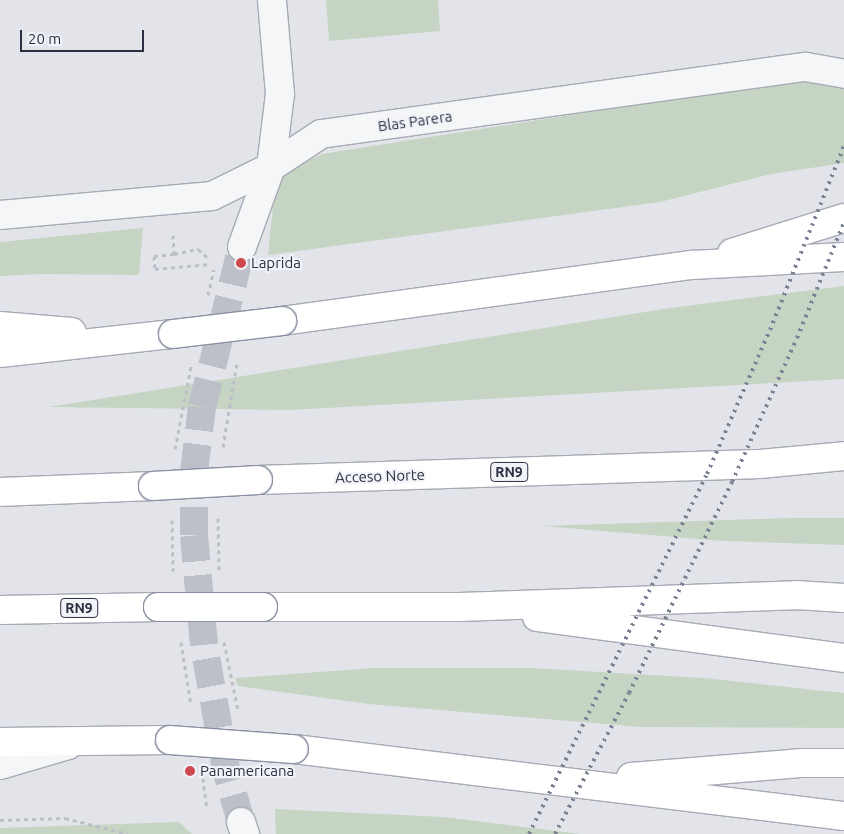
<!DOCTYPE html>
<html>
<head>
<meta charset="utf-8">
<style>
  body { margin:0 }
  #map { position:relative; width:844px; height:834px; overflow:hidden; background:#e2e4ea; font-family:Ubuntu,sans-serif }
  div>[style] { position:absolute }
  .green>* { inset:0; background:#c5d4c3 }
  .minor-tunnel>* { height:28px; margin-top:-14px; transform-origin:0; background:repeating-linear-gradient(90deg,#bdc0c8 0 28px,transparent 0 42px) }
  .path>* { height:3px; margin-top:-1.5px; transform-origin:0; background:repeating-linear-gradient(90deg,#bcbfc5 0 4px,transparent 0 8px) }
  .roads { filter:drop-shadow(1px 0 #a7aab4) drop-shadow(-1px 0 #a7aab4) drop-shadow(0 1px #a7aab4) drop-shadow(0 -1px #a7aab4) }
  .minor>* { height:28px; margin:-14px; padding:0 14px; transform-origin:14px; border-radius:14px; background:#f5f6f8 }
  .highway>* { height:28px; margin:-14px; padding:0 14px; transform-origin:14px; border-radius:14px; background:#fff }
  .rail>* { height:4px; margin-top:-2px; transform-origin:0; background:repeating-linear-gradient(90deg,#7b8294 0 2.5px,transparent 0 7.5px) }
  .bridges { filter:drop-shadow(1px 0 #8990a1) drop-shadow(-1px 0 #8990a1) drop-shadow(0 1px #8990a1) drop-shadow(0 -1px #8990a1) }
  .highway-bridge>* { height:28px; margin:-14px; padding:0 14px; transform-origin:14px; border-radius:14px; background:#fff }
  .dots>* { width:14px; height:14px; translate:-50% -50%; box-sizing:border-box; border:2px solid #f2f3f8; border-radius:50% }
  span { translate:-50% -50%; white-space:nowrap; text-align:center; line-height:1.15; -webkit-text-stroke:4.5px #f2f3f8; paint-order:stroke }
  .shield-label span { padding:1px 4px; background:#f2f3f8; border:1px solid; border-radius:4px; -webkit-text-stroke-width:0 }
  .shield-label { font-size:14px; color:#2a3042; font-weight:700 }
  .street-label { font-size:15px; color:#2a3042 }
  .poi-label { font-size:15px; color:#2a3042 }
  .left { translate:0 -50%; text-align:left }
  .scale { position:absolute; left:20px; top:30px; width:124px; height:22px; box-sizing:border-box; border:2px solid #2a3042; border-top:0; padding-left:6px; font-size:15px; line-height:18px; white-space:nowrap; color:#2a3042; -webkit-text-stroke:4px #f2f3f8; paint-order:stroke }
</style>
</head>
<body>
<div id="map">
  <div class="green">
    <div style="clip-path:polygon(326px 0,438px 0,440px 31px,329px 41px)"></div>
    <div style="clip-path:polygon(812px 77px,844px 85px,844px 163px,771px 174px,660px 202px,268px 255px,276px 177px,322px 154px)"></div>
    <div style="clip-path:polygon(143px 228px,139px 275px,43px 274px,0 276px,0 242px)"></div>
    <div style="clip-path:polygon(844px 286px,844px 379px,291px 410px,49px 407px,670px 308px)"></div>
    <div style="clip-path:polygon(791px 518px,844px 518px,844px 545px,723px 541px,543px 526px)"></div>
    <div style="clip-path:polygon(374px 668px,531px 668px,704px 678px,844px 693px,844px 728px,641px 727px,369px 704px,238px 686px,235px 678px)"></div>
    <div style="clip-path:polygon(275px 809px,443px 817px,580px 834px,276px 834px)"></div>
    <div style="clip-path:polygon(179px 822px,192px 834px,0 834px,0 828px)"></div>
  </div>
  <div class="minor-tunnel">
    <div style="left:241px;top:822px;width:55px;rotate:-105.8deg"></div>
    <div style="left:226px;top:769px;width:126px;rotate:-100.1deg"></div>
    <div style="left:204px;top:645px;width:110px;rotate:-95.2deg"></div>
    <div style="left:194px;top:535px;width:63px;rotate:-90deg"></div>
    <div style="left:194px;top:472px;width:65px;rotate:-83deg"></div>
    <div style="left:202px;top:407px;width:165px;rotate:-76deg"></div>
  </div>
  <div class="path">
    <div style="left:173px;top:235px;width:19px;rotate:87deg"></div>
    <div style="left:174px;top:254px;width:25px;rotate:-12deg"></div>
    <div style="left:198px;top:249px;width:12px;rotate:42deg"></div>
    <div style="left:174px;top:254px;width:20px;rotate:174deg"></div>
    <div style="left:154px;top:256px;width:13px;rotate:86deg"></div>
    <div style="left:155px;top:269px;width:55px;rotate:-5.2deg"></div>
    <div style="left:208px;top:295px;width:26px;rotate:-77deg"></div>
    <div style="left:223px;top:447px;width:86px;rotate:-80.6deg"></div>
    <div style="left:175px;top:449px;width:84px;rotate:-79deg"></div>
    <div style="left:218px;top:518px;width:53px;rotate:88.9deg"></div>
    <div style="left:172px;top:520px;width:51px;rotate:88.9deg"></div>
    <div style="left:181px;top:642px;width:64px;rotate:81deg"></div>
    <div style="left:224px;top:642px;width:69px;rotate:78.4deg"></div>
    <div style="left:203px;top:778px;width:31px;rotate:83deg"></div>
    <div style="left:0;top:820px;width:65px;rotate:-1.8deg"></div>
    <div style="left:65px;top:818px;width:65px;rotate:14.3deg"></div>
  </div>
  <div class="roads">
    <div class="minor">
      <div style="left:0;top:215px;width:213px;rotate:-5.1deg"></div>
      <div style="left:212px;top:196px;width:66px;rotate:-26.2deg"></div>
      <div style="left:271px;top:167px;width:60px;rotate:-33.4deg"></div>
      <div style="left:321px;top:134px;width:490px;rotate:-7.9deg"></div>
      <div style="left:806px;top:67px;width:39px;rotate:10deg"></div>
      <div style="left:242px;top:247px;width:85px;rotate:-70.1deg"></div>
      <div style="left:271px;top:167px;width:74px;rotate:-83deg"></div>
      <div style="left:280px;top:94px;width:94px;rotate:-94.9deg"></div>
      <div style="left:0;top:765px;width:71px;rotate:-16.4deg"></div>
      <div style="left:241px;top:822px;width:13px;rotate:72deg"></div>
    </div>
    <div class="highway">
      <div style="left:732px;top:253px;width:117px;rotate:-17.4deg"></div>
      <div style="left:282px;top:321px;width:414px;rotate:-7.8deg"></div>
      <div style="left:692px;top:265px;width:152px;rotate:-3deg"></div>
      <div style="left:0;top:326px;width:72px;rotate:4.8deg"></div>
      <div style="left:0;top:353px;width:174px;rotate:-6.3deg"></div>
      <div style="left:258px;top:480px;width:502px;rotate:-1.83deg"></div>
      <div style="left:760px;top:464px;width:84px;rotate:-5.4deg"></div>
      <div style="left:0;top:492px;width:153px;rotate:-2.2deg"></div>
      <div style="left:263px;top:607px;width:196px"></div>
      <div style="left:459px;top:607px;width:337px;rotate:-2deg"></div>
      <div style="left:796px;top:595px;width:48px;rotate:3.6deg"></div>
      <div style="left:0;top:610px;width:158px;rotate:-1.1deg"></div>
      <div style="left:537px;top:617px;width:310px;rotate:7.6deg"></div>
      <div style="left:0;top:742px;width:170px;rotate:-0.7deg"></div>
      <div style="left:294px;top:749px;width:554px;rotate:6.95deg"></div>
      <div style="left:631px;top:777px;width:172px;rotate:-4.7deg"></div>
      <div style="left:802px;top:763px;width:42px"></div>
    </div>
  </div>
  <div class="rail">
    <div style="left:529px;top:834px;width:402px;rotate:-63.7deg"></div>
    <div style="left:707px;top:474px;width:157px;rotate:-66.4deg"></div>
    <div style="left:770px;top:330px;width:198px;rotate:-68.1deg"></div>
    <div style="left:555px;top:834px;width:159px;rotate:-62.3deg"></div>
    <div style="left:629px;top:693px;width:235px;rotate:-64deg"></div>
    <div style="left:732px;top:482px;width:158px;rotate:-65.7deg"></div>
    <div style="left:797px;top:338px;width:125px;rotate:-67.9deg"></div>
  </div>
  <div class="bridges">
    <div class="highway-bridge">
      <div style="left:173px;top:334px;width:110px;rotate:-6.8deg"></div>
      <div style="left:153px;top:486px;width:105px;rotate:-3.3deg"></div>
      <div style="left:158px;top:607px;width:105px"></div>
      <div style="left:170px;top:740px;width:124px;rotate:4.2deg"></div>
    </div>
  </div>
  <div class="dots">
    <div style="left:241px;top:263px;background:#ce484d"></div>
    <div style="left:190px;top:771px;background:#ce484d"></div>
  </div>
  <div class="shield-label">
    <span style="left:509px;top:472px">RN9</span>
    <span style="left:79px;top:608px">RN9</span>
  </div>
  <div class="street-label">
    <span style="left:415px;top:121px;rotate:-8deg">Blas Parera</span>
    <span style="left:380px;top:476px;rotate:-2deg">Acceso Norte</span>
  </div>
  <div class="poi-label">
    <span class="left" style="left:251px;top:263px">Laprida</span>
    <span class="left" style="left:200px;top:771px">Panamericana</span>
  </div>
  <div class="scale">20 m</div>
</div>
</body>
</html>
